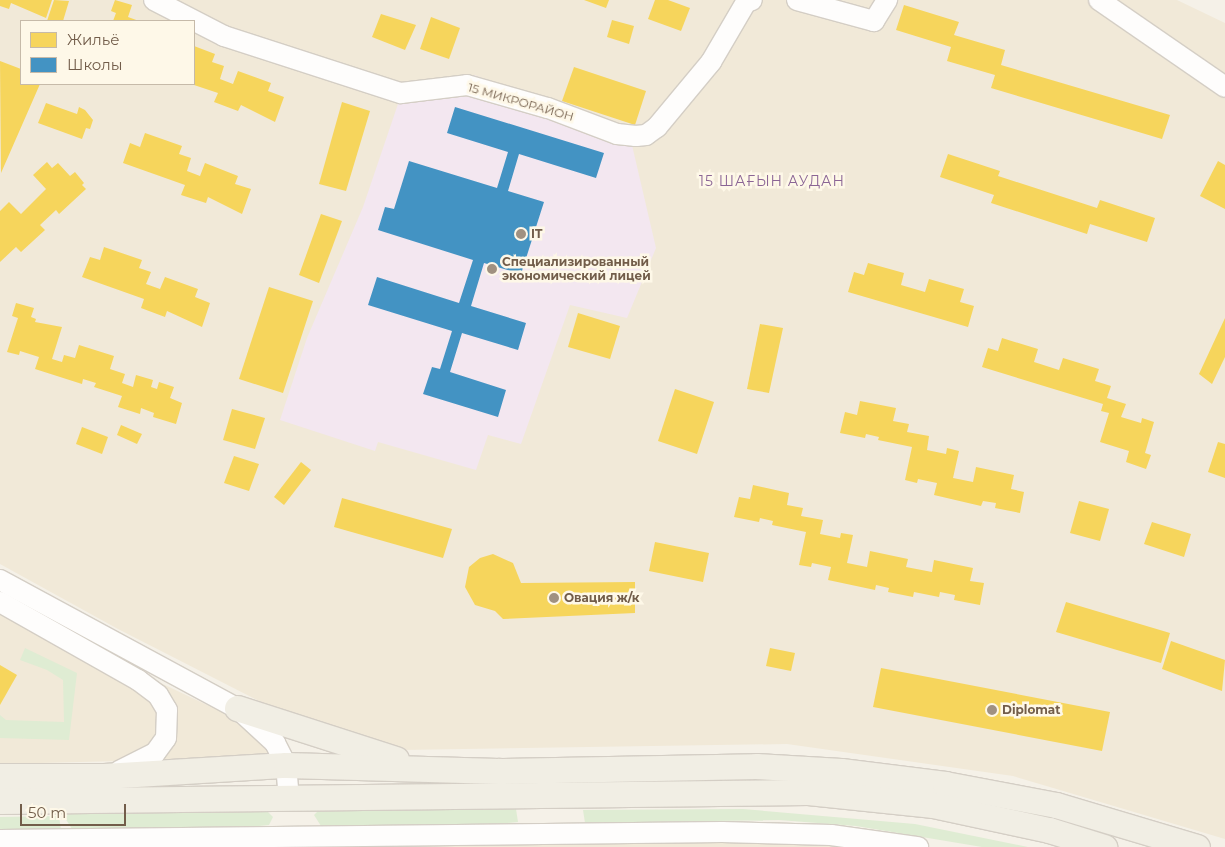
<!DOCTYPE html>
<html>
<head>
<meta charset="utf-8">
<style>
  body { margin:0 }
  #map { position:relative; width:1225px; height:847px; overflow:hidden; background:#f5f1e8; font-family:Montserrat,sans-serif }
  div>[style] { position:absolute }
  .residential>* { inset:0; background:#f1e9d8 }
  .education>* { inset:0; background:#f3e7f0 }
  .green>* { inset:0; background:#dfecd3 }
  .homes>* { inset:0; background:#f6d55c }
  .schools>* { inset:0; background:#4393c3 }
  .roads { filter:drop-shadow(1px 0 #d4cec5) drop-shadow(-1px 0 #d4cec5) drop-shadow(0 1px #d4cec5) drop-shadow(0 -1px #d4cec5) }
  .minor>* { height:20px; margin:-10px; padding:0 10px; transform-origin:10px; border-radius:10px; background:#fefdfc }
  .major>* { height:25px; margin:-12.5px; padding:0 12.5px; transform-origin:12.5px; border-radius:12.5px; background:#f1eee4 }
  .dots>* { width:14px; height:14px; translate:-50% -50%; box-sizing:border-box; border:2px solid #fef8e8; border-radius:50% }
  span { translate:-50% -50%; white-space:nowrap; text-align:center; line-height:1.15; -webkit-text-stroke:5px #fef8e8; paint-order:stroke }
  .street-label { font-size:12px; color:#725d4a }
  .poi-label { font-size:12px; color:#725d4a; font-weight:700 }
  .left { translate:0 -50%; text-align:left }
  .neighbourhood-label { font-size:14px; color:#8b6595; letter-spacing:1px }
  .legend { position:absolute; left:20px; top:20px; width:175px; height:65px; box-sizing:border-box; background:#fef8e8; border:1px solid #c6baa9; margin:0; padding:6px 9px; list-style:none; font-size:15px; color:#725d4a }
  .legend li { display:flex; align-items:center; gap:10px; height:25px }
  .legend b { width:25px; border:1px solid #c6baa9 }
  .scale { position:absolute; left:20px; top:804px; width:106px; height:22px; box-sizing:border-box; border:2px solid #725d4a; border-top:0; padding-left:6px; font-size:15px; line-height:18px; white-space:nowrap; color:#725d4a; -webkit-text-stroke:4px #fef8e8; paint-order:stroke }
</style>
</head>
<body>
<div id="map">
  <div class="residential">
    <div style="clip-path:polygon(evenodd,0 0,1177px 0,1225px 23px,1225px 839px,1013px 776px,787px 744px,402px 750px,315px 724px,259px 701px,118px 629px,0 564px,0 0,21px 21px,194px 21px,194px 84px,21px 84px,21px 21px)"></div>
    <div style="clip-path:polygon(0 607px,224px 713px,273px 753px,239px 758px,0 764px)"></div>
    <div style="clip-path:polygon(93px 839px,807px 842px,873px 847px,0 847px)"></div>
  </div>
  <div class="education">
    <div style="clip-path:polygon(474px 75px,628px 128px,656px 248px,627px 318px,570px 305px,521px 444px,488px 435px,476px 470px,378px 442px,375px 451px,280px 420px,307px 338px,363px 207px,399px 101px)"></div>
  </div>
  <div class="green">
    <div style="clip-path:polygon(25px 648px,77px 673px,69px 740px,0 738px,0 715px,6px 720px,64px 722px,63px 680px,47px 670px,20px 660px)"></div>
    <div style="clip-path:polygon(320px 809px,516px 809px,518px 822px,487px 825px,321px 826px,314px 815px)"></div>
    <div style="clip-path:polygon(743px 809px,915px 824px,1028px 847px,982px 847px,856px 826px,779px 820px,585px 823px,583px 810px)"></div>
    <div style="clip-path:polygon(71px 811px,267px 811px,273px 817px,269px 825px,238px 828px,72px 829px,65px 818px)"></div>
    <div style="clip-path:polygon(59px 816px,61px 830px,0 833px,0 817px)"></div>
  </div>
  <div class="homes">
    <div style="clip-path:polygon(0 0,52px 0,46px 18px,11px 3px,9px 9px,0 6px)"></div>
    <div style="clip-path:polygon(54px 0,69px 1px,63px 21px,47px 21px)"></div>
    <div style="clip-path:polygon(115px 0,132px 5px,128px 17px,139px 21px,113px 21px,116px 13px,111px 11px)"></div>
    <div style="clip-path:polygon(584px 0,609px 0,606px 8px)"></div>
    <div style="clip-path:polygon(655px 0,668px 0,690px 8px,681px 31px,648px 19px)"></div>
    <div style="clip-path:polygon(904px 5px,959px 22px,954px 35px,1005px 50px,1001px 65px,1170px 115px,1162px 139px,991px 88px,995px 75px,947px 61px,951px 47px,896px 30px)"></div>
    <div style="clip-path:polygon(381px 14px,416px 25px,405px 50px,372px 37px)"></div>
    <div style="clip-path:polygon(431px 17px,460px 28px,449px 59px,420px 49px)"></div>
    <div style="clip-path:polygon(612px 20px,634px 26px,629px 44px,607px 37px)"></div>
    <div style="clip-path:polygon(194px 46px,215px 54px,212px 62px,224px 66px,220px 79px,233px 84px,238px 71px,271px 83px,268px 91px,284px 97px,275px 122px,241px 105px,238px 111px,214px 102px,218px 93px,194px 85px)"></div>
    <div style="clip-path:polygon(0 61px,21px 69px,21px 84px,40px 84px,1px 173px)"></div>
    <div style="clip-path:polygon(574px 67px,646px 91px,635px 125px,562px 101px)"></div>
    <div style="clip-path:polygon(342px 102px,370px 111px,346px 191px,319px 184px)"></div>
    <div style="clip-path:polygon(46px 103px,77px 114px,79px 107px,85px 110px,93px 120px,90px 129px,86px 128px,82px 139px,38px 123px)"></div>
    <div style="clip-path:polygon(145px 133px,182px 146px,179px 154px,191px 158px,187px 171px,200px 176px,205px 163px,238px 176px,235px 184px,251px 189px,242px 214px,208px 197px,206px 203px,181px 195px,185px 185px,123px 163px,130px 143px,140px 147px)"></div>
    <div style="clip-path:polygon(948px 154px,1000px 171px,998px 176px,1097px 208px,1100px 200px,1155px 218px,1147px 242px,1090px 224px,1087px 234px,991px 203px,994px 195px,940px 177px)"></div>
    <div style="clip-path:polygon(1218px 161px,1225px 165px,1225px 209px,1200px 196px)"></div>
    <div style="clip-path:polygon(47px 162px,52px 168px,58px 163px,70px 176px,75px 172px,84px 183px,82px 185px,86px 189px,59px 214px,56px 210px,40px 225px,45px 230px,21px 252px,16px 247px,0 262px,0 211px,9px 202px,21px 214px,46px 189px,33px 175px)"></div>
    <div style="clip-path:polygon(321px 214px,342px 221px,319px 283px,299px 275px)"></div>
    <div style="clip-path:polygon(104px 247px,142px 260px,139px 268px,151px 272px,146px 284px,160px 289px,165px 277px,198px 289px,195px 297px,210px 303px,202px 327px,167px 311px,165px 317px,141px 308px,144px 299px,82px 277px,90px 257px,100px 260px)"></div>
    <div style="clip-path:polygon(868px 263px,904px 273px,901px 285px,925px 292px,929px 279px,964px 289px,960px 302px,974px 306px,968px 327px,848px 292px,854px 272px,864px 275px)"></div>
    <div style="clip-path:polygon(269px 287px,313px 301px,283px 393px,239px 379px)"></div>
    <div style="clip-path:polygon(16px 303px,34px 308px,31px 317px,36px 319px,35px 322px,62px 327px,52px 359px,62px 362px,64px 355px,75px 358px,79px 345px,114px 356px,110px 369px,125px 374px,122px 383px,133px 387px,136px 375px,153px 380px,151px 387px,157px 389px,159px 382px,174px 387px,170px 398px,182px 403px,176px 424px,153px 417px,154px 413px,141px 408px,140px 414px,118px 407px,122px 396px,94px 387px,96px 383px,83px 379px,82px 384px,35px 369px,39px 357px,20px 351px,19px 355px,7px 352px,18px 318px,12px 316px)"></div>
    <div style="clip-path:polygon(578px 313px,620px 326px,610px 359px,568px 347px)"></div>
    <div style="clip-path:polygon(1225px 318px,1225px 357px,1212px 384px,1199px 374px)"></div>
    <div style="clip-path:polygon(760px 324px,783px 328px,769px 393px,747px 389px)"></div>
    <div style="clip-path:polygon(1002px 338px,1038px 349px,1034px 362px,1059px 370px,1063px 358px,1099px 369px,1095px 381px,1111px 386px,1107px 398px,1126px 404px,1121px 417px,1141px 423px,1142px 418px,1154px 422px,1145px 453px,1151px 455px,1146px 469px,1126px 462px,1129px 451px,1100px 442px,1109px 413px,1101px 411px,1103px 404px,982px 367px,988px 348px,998px 351px)"></div>
    <div style="clip-path:polygon(675px 389px,714px 402px,697px 454px,658px 441px)"></div>
    <div style="clip-path:polygon(860px 401px,896px 408px,893px 421px,909px 424px,907px 432px,929px 436px,927px 450px,946px 454px,947px 448px,959px 451px,953px 478px,973px 482px,976px 467px,1014px 475px,1011px 489px,1024px 492px,1020px 513px,995px 508px,996px 503px,983px 501px,981px 506px,934px 495px,937px 483px,918px 479px,917px 483px,905px 480px,912px 447px,878px 440px,879px 437px,866px 434px,865px 438px,840px 433px,845px 412px,857px 415px)"></div>
    <div style="clip-path:polygon(232px 409px,265px 418px,255px 449px,223px 440px)"></div>
    <div style="clip-path:polygon(121px 425px,142px 434px,137px 444px,117px 435px)"></div>
    <div style="clip-path:polygon(82px 427px,108px 437px,102px 454px,76px 444px)"></div>
    <div style="clip-path:polygon(1218px 442px,1225px 444px,1225px 478px,1208px 472px)"></div>
    <div style="clip-path:polygon(234px 456px,259px 464px,249px 491px,224px 483px)"></div>
    <div style="clip-path:polygon(301px 462px,311px 470px,284px 505px,274px 497px)"></div>
    <div style="clip-path:polygon(753px 485px,789px 493px,787px 505px,803px 508px,801px 516px,823px 520px,820px 534px,840px 538px,841px 533px,853px 535px,847px 563px,867px 567px,870px 551px,908px 559px,906px 567px,932px 572px,934px 560px,973px 568px,970px 581px,984px 583px,980px 605px,954px 600px,955px 595px,940px 592px,939px 597px,914px 592px,913px 597px,888px 592px,889px 588px,876px 585px,875px 590px,828px 580px,831px 567px,812px 563px,811px 567px,799px 565px,806px 532px,772px 525px,773px 521px,760px 518px,759px 522px,734px 517px,739px 497px,750px 499px)"></div>
    <div style="clip-path:polygon(342px 498px,452px 529px,443px 558px,334px 527px)"></div>
    <div style="clip-path:polygon(1079px 501px,1109px 509px,1100px 541px,1070px 533px)"></div>
    <div style="clip-path:polygon(1152px 522px,1191px 534px,1184px 557px,1144px 544px)"></div>
    <div style="clip-path:polygon(655px 542px,709px 553px,703px 582px,649px 571px)"></div>
    <div style="clip-path:polygon(493px 554px,513px 563px,521px 583px,635px 582px,635px 613px,503px 619px,495px 611px,475px 605px,465px 587px,469px 567px,480px 558px)"></div>
    <div style="clip-path:polygon(1066px 602px,1170px 633px,1161px 663px,1056px 632px)"></div>
    <div style="clip-path:polygon(1171px 641px,1225px 660px,1222px 691px,1162px 669px)"></div>
    <div style="clip-path:polygon(770px 648px,795px 653px,791px 671px,766px 666px)"></div>
    <div style="clip-path:polygon(0 665px,17px 675px,0 705px)"></div>
    <div style="clip-path:polygon(881px 668px,1110px 712px,1102px 751px,873px 707px)"></div>
  </div>
  <div class="schools">
    <div style="clip-path:polygon(455px 107px,604px 153px,596px 178px,519px 154px,508px 191px,544px 202px,521px 274px,484px 263px,471px 306px,526px 323px,518px 350px,462px 333px,450px 372px,506px 390px,498px 417px,423px 394px,432px 367px,440px 369px,452px 331px,368px 305px,377px 277px,459px 303px,473px 260px,378px 230px,385px 207px,394px 209px,409px 161px,497px 188px,508px 152px,447px 133px)"></div>
  </div>
  <div class="roads">
    <div class="minor">
      <div style="left:154px;top:0;width:79px;rotate:27.2deg"></div>
      <div style="left:224px;top:36px;width:186px;rotate:17.9deg"></div>
      <div style="left:401px;top:93px;width:66px;rotate:-6.9deg"></div>
      <div style="left:467px;top:85px;width:84px;rotate:15.9deg"></div>
      <div style="left:548px;top:108px;width:74px;rotate:20.6deg"></div>
      <div style="left:617px;top:134px;width:19px;rotate:6deg"></div>
      <div style="left:636px;top:136px;width:10px;rotate:-6deg"></div>
      <div style="left:646px;top:135px;width:14px;rotate:-36deg"></div>
      <div style="left:657px;top:127px;width:85px;rotate:-50.3deg"></div>
      <div style="left:711px;top:62px;width:69px;rotate:-59.7deg"></div>
      <div style="left:746px;top:2px;width:6px;rotate:-18deg"></div>
      <div style="left:797px;top:0;width:80px;rotate:15.3deg"></div>
      <div style="left:874px;top:21px;width:25px;rotate:-58deg"></div>
      <div style="left:1099px;top:0;width:153px;rotate:34.6deg"></div>
      <div style="left:0;top:580px;width:269px;rotate:28.4deg"></div>
      <div style="left:237px;top:708px;width:52px;rotate:42.6deg"></div>
      <div style="left:275px;top:743px;width:25px;rotate:63deg"></div>
      <div style="left:286px;top:765px;width:35px;rotate:85deg"></div>
      <div style="left:0;top:602px;width:159px;rotate:29.5deg"></div>
      <div style="left:138px;top:680px;width:25px;rotate:37deg"></div>
      <div style="left:158px;top:695px;width:17px;rotate:59deg"></div>
      <div style="left:167px;top:710px;width:28px;rotate:92deg"></div>
      <div style="left:166px;top:738px;width:19px;rotate:126deg"></div>
      <div style="left:155px;top:753px;width:40px;rotate:153.4deg"></div>
      <div style="left:0;top:840px;width:722px;rotate:-0.63deg"></div>
      <div style="left:722px;top:832px;width:109px;rotate:1.6deg"></div>
      <div style="left:831px;top:835px;width:88px;rotate:7.9deg"></div>
    </div>
    <div class="major">
      <div style="left:237px;top:708px;width:167px;rotate:17.8deg"></div>
      <div style="left:0;top:776px;width:104px"></div>
      <div style="left:104px;top:776px;width:182px;rotate:-3.5deg"></div>
      <div style="left:286px;top:765px;width:216px;rotate:1.6deg"></div>
      <div style="left:502px;top:771px;width:254px;rotate:-1.1deg"></div>
      <div style="left:756px;top:766px;width:85px;rotate:3.4deg"></div>
      <div style="left:841px;top:771px;width:105px;rotate:7.1deg"></div>
      <div style="left:945px;top:784px;width:113px;rotate:10.7deg"></div>
      <div style="left:1056px;top:805px;width:147px;rotate:16.6deg"></div>
      <div style="left:0;top:801px;width:808px;rotate:-0.64deg"></div>
      <div style="left:808px;top:792px;width:126px;rotate:5.9deg"></div>
      <div style="left:933px;top:805px;width:119px;rotate:12.2deg"></div>
      <div style="left:1049px;top:830px;width:58px;rotate:17.2deg"></div>
    </div>
  </div>
  <div class="dots">
    <div style="left:521px;top:234px;background:#a09181"></div>
    <div style="left:492px;top:269px;background:#a09181"></div>
    <div style="left:554px;top:598px;background:#a09181"></div>
    <div style="left:992px;top:710px;background:#a09181"></div>
  </div>
  <div class="street-label">
    <span style="left:521px;top:102px;rotate:16deg">15 МИКРОРАЙОН</span>
  </div>
  <div class="poi-label">
    <span class="left" style="left:531px;top:234px">IT</span>
    <span class="left" style="left:502px;top:269px">Специализированный<br>экономический лицей</span>
    <span class="left" style="left:564px;top:598px">Овация ж/к</span>
    <span class="left" style="left:1002px;top:710px">Diplomat</span>
  </div>
  <div class="neighbourhood-label">
    <span style="left:772px;top:181px">15 ШАҒЫН АУДАН</span>
  </div>
  <ul class="legend">
  <li><b style="height:14px;background:#f6d55c"></b>Жильё</li>
  <li><b style="height:14px;background:#4393c3"></b>Школы</li>
  </ul>
  <div class="scale">50 m</div>
</div>
</body>
</html>
